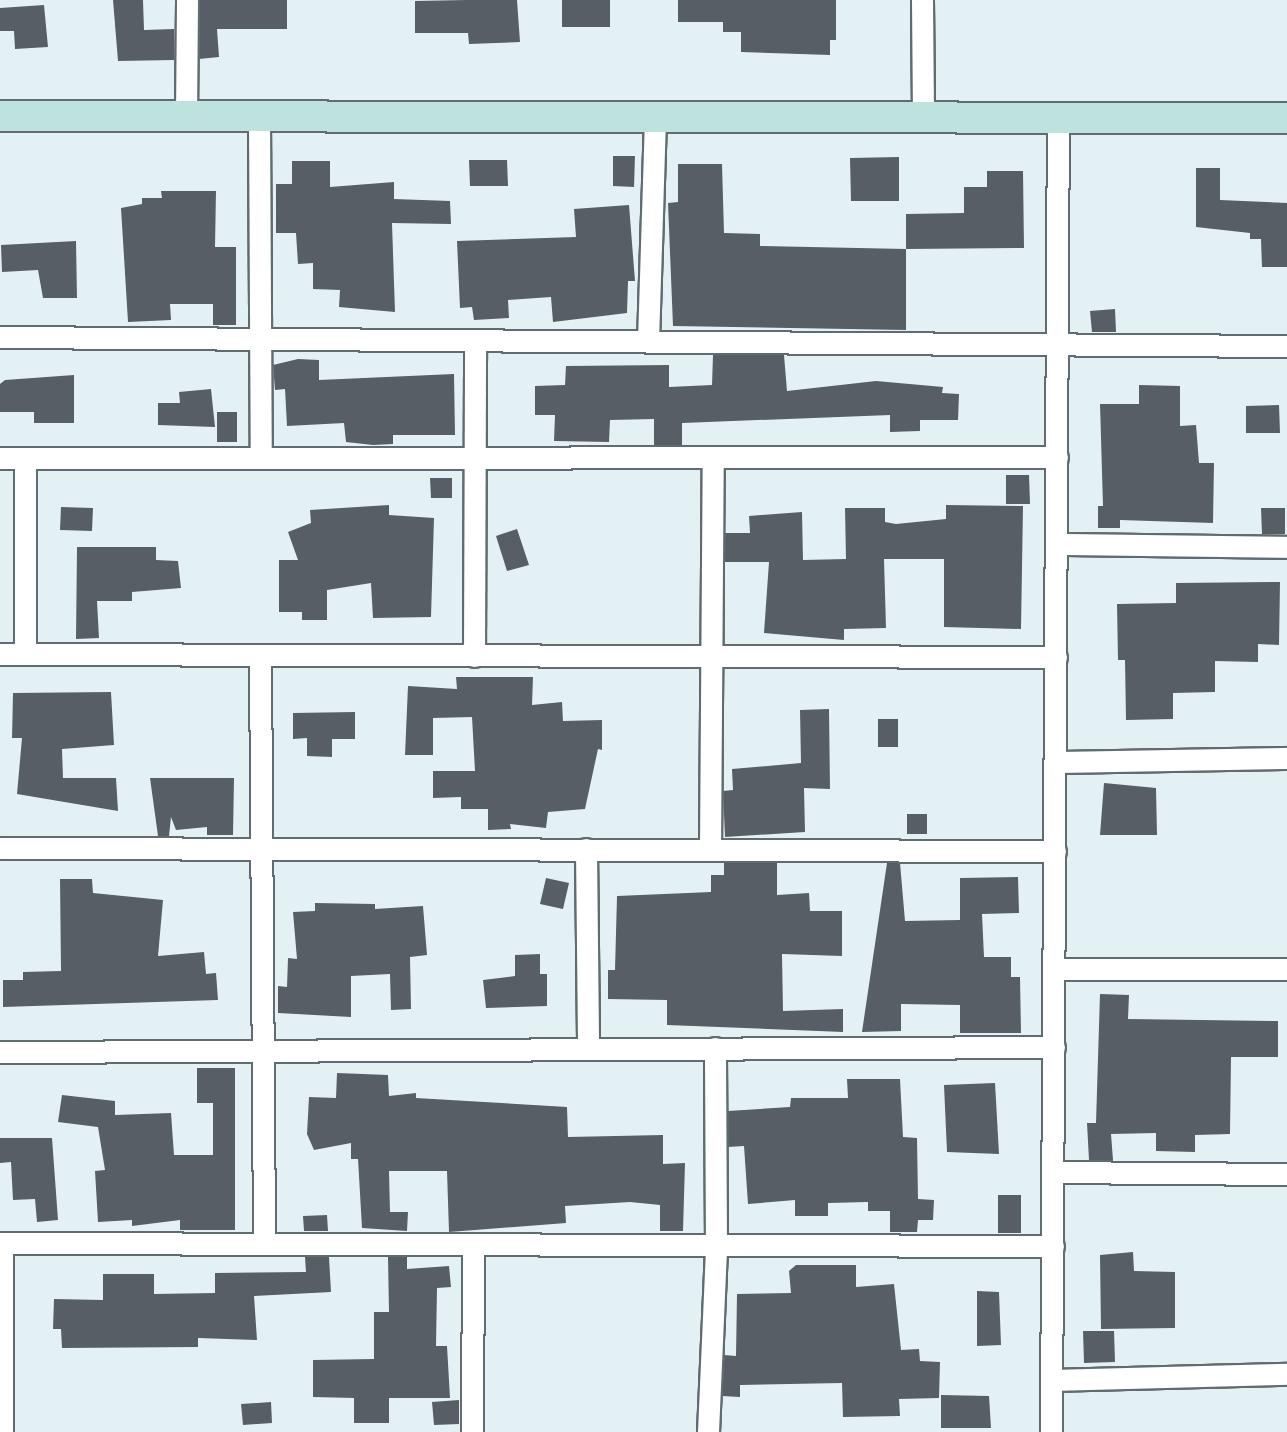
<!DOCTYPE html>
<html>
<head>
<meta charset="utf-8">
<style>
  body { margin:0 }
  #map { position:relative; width:1287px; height:1432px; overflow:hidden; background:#e4f1f4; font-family:Cabin,sans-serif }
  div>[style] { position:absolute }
  .building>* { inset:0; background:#575e65 }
  .roads { filter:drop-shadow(2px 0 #606c6f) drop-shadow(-2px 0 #606c6f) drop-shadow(0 2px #606c6f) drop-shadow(0 -2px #606c6f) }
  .street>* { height:21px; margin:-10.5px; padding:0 10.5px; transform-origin:10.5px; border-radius:10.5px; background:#fff }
  .secondary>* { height:30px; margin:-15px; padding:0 15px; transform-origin:15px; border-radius:15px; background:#bee2dd }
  span { translate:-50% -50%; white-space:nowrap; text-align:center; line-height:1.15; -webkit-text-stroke:6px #e4f1f4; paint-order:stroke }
</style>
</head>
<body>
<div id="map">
  <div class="building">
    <div style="clip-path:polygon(113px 0,143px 0,144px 30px,174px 29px,174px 60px,118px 61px)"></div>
    <div style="clip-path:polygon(200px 0,287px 0,287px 29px,217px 29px,219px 57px,199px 59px)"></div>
    <div style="clip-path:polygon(466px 0,517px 0,520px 42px,469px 44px,468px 33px,415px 33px,415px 1px)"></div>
    <div style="clip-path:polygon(562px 0,610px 0,610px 27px,562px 27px)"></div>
    <div style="clip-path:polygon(678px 0,836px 0,836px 40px,830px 40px,830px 55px,741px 52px,741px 32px,723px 32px,723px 22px,678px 22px)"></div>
    <div style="clip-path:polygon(44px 5px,48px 47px,15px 49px,14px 31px,0 31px,0 8px)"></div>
    <div style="clip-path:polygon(613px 156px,635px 156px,634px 187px,613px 186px)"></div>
    <div style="clip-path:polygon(899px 157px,899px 201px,851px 201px,850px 158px)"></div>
    <div style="clip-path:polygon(469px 160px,507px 160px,508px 186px,470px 186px)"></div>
    <div style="clip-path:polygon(292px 161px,330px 161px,330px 187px,394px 182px,394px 199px,450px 201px,451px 224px,392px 223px,395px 312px,339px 307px,340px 290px,313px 289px,313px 263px,298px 264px,296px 233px,276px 233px,276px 184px,292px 184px)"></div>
    <div style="clip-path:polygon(678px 164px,722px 164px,724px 233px,760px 234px,760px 246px,906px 249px,906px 330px,673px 326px,668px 203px,678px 202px)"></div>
    <div style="clip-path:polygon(1196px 168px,1220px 168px,1220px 200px,1287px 203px,1287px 267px,1262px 267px,1261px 239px,1250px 239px,1250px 233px,1196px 227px)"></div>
    <div style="clip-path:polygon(987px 171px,1023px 171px,1024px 248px,906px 249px,906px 214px,964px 213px,964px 187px,987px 187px)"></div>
    <div style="clip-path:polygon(161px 191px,216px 191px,215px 247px,236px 247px,236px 325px,213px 325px,213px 304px,170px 304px,171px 320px,128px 322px,121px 208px,142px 204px,142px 198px,162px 198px)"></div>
    <div style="clip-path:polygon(629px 205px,635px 281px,628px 281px,627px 313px,553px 322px,551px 297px,508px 300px,509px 318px,474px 320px,472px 307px,460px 308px,457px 241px,576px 237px,574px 209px)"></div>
    <div style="clip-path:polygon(76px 241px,77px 298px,43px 298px,38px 270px,2px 272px,1px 245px)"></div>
    <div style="clip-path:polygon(1115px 309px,1116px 332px,1092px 332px,1090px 311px)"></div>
    <div style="clip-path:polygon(713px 355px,784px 355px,787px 391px,876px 381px,943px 387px,942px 393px,959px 394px,958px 420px,920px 420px,920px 431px,890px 432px,890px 415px,682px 423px,682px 445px,654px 445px,654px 419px,610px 420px,609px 442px,554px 441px,555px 415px,535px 415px,535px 386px,565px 385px,566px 366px,669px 365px,669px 387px,712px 385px)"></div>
    <div style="clip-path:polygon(298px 359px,319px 360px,319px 380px,454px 374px,455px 435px,393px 435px,393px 444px,373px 445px,346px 442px,344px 423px,287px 426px,285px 389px,275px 390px,273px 365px)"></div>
    <div style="clip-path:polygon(74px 375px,74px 423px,34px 423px,34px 412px,0 412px,0 384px,5px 380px)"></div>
    <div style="clip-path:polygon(1139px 385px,1180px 386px,1180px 426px,1196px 425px,1199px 463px,1214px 463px,1213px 523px,1120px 520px,1120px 528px,1098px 528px,1098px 506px,1103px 506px,1100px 404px,1139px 404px)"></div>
    <div style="clip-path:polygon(211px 389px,215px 427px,158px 425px,158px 403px,180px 403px,179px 392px)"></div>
    <div style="clip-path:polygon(1279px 405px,1280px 433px,1246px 433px,1246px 406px)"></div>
    <div style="clip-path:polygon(217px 412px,237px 412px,237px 442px,217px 442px)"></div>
    <div style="clip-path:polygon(1006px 475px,1029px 475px,1030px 504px,1006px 504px)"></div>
    <div style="clip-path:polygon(430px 478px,452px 478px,452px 498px,431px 498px)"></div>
    <div style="clip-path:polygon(389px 505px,389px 515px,434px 518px,431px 617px,373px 618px,371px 583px,327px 590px,327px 620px,302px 620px,302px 612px,279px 612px,279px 560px,298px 560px,288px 532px,311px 523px,310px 510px)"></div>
    <div style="clip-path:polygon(946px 505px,1023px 506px,1021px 629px,944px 627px,944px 559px,884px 559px,886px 628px,844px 629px,844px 640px,764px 633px,769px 562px,725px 562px,725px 533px,750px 533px,749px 516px,802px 512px,803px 560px,846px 559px,845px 508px,885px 508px,885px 522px,896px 524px,946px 519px)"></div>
    <div style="clip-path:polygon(61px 507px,93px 508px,92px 531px,60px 530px)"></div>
    <div style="clip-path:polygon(1261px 508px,1285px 508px,1285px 534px,1262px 534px)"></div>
    <div style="clip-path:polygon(517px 529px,529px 565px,507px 571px,496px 536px)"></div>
    <div style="clip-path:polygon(77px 547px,156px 547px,156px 560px,178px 561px,181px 588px,132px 592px,132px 601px,97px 601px,99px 638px,76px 639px)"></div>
    <div style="clip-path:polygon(1280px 582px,1279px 645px,1258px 644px,1258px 662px,1215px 661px,1215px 692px,1173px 693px,1173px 719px,1126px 720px,1125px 660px,1118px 660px,1117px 604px,1176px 603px,1176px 583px)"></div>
    <div style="clip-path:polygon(456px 677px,533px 677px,532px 705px,562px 702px,563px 721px,602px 720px,602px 750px,598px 749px,585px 809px,548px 812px,546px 828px,510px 824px,511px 829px,488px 830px,488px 809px,461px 809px,461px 797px,433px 798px,433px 771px,475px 771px,472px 717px,433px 718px,433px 755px,405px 755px,408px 686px,457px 689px)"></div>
    <div style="clip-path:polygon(111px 692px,114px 745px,62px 749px,63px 778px,116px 778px,118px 811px,17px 794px,22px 738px,12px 738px,13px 693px)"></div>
    <div style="clip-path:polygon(829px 709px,830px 789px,804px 788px,805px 832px,725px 837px,723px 791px,733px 790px,732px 769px,801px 763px,800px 710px)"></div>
    <div style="clip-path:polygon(355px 712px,355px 739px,332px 739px,332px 757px,307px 756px,307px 738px,293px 739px,293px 713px)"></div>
    <div style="clip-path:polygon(878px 719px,898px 719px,898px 747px,878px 747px)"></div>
    <div style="clip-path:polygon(150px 778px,234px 778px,233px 835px,207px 835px,207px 827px,176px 830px,171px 817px,169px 836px,158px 836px)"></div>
    <div style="clip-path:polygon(1104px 783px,1156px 788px,1157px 835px,1100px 835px)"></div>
    <div style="clip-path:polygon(907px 814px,927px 814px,927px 834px,907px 834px)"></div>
    <div style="clip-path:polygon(724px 863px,777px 863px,777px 895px,809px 893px,810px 911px,842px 911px,842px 956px,782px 954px,783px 1011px,843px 1009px,843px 1032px,667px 1025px,667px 1000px,608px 999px,608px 970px,615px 970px,617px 896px,711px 892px,711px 875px,724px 875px)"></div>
    <div style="clip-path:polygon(887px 863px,900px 863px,905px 921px,960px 920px,960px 878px,1018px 877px,1019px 913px,982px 914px,984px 957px,1011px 957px,1011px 977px,1020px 977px,1021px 1033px,960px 1033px,960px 1005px,901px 1004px,901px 1031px,862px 1032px)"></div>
    <div style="clip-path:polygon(546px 878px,569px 883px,563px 909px,540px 904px)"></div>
    <div style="clip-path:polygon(60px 879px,92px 879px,93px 893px,163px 900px,158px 956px,204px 952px,206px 974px,216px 973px,218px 1000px,3px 1007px,3px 980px,23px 980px,23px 972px,61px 971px)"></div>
    <div style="clip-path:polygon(315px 903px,375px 904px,375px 909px,423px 906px,427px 955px,410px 957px,411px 1009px,391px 1010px,390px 974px,351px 976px,351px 1017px,278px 1013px,278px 986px,287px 987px,288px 958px,297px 959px,293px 912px,315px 911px)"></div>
    <div style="clip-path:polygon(540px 954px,540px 974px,547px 974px,547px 1006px,486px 1008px,483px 980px,515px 976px,515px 955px)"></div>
    <div style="clip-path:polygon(1100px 994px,1129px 995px,1128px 1019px,1278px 1021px,1278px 1057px,1231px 1057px,1230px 1134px,1195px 1135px,1195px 1152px,1156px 1151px,1156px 1133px,1111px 1134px,1113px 1160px,1089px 1160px,1087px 1123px,1096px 1123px)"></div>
    <div style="clip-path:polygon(197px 1068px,235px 1068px,235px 1230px,180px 1230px,180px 1220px,132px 1226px,132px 1220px,98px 1222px,95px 1171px,105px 1170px,98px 1127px,58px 1122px,62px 1095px,115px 1101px,115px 1115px,171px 1113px,174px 1155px,213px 1155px,213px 1103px,197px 1103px)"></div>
    <div style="clip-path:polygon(337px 1073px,388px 1075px,389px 1096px,416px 1093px,416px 1098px,567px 1107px,568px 1137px,663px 1135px,663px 1164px,685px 1163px,683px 1231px,660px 1231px,660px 1205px,630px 1202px,565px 1206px,566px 1223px,449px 1232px,447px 1171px,389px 1171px,390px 1212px,408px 1212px,407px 1231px,362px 1228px,358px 1159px,351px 1159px,351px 1143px,314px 1150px,307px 1134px,309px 1097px,336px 1098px)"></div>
    <div style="clip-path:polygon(847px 1079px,900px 1079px,903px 1137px,917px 1138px,918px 1199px,934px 1200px,933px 1220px,918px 1220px,917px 1232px,890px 1232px,890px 1211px,868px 1211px,868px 1202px,828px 1203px,828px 1216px,795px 1216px,795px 1200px,748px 1204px,744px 1146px,728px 1147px,728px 1111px,790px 1107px,791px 1098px,848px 1098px)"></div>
    <div style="clip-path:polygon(995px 1083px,999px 1154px,947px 1152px,944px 1085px)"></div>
    <div style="clip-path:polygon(0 1138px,52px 1138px,58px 1220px,37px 1222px,35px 1199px,13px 1200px,11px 1162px,0 1163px)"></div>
    <div style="clip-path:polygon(998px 1195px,1021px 1195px,1021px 1233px,998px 1233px)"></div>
    <div style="clip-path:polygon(327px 1215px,328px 1231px,304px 1231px,303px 1216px)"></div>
    <div style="clip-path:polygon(1133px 1252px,1134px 1271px,1175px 1272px,1175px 1328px,1101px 1329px,1100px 1255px)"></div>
    <div style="clip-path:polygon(305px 1257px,329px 1257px,331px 1292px,254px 1296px,257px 1340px,198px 1338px,198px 1347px,62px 1348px,61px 1329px,53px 1329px,54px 1299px,103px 1300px,103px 1274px,154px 1274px,154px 1294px,215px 1293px,215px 1273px,306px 1272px)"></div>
    <div style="clip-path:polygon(388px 1257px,407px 1257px,407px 1269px,449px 1266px,451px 1287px,437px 1288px,436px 1346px,447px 1346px,450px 1398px,389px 1398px,389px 1423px,354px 1423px,354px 1398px,313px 1397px,313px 1360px,374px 1359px,374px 1312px,389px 1312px)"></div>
    <div style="clip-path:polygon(796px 1265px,856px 1265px,856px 1287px,894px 1284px,901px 1350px,919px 1349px,920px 1361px,940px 1362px,939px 1398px,899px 1399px,900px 1416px,843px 1417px,842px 1383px,740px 1385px,740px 1397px,722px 1396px,724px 1355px,736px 1356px,737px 1294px,791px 1293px,789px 1271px)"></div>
    <div style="clip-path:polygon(977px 1291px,999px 1292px,1001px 1345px,977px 1346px)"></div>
    <div style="clip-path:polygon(1083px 1331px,1114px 1331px,1115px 1362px,1084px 1363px)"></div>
    <div style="clip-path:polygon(941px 1395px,989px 1396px,991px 1428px,941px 1428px)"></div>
    <div style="clip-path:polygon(459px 1400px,459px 1424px,434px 1425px,432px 1402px)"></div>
    <div style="clip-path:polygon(271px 1402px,272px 1423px,243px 1425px,241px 1404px)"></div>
  </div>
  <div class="roads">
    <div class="street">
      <div style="left:922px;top:0;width:115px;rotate:89.5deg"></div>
      <div style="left:186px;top:117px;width:117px;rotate:-89.5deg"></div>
      <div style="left:259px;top:118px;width:340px;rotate:89.7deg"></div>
      <div style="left:0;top:337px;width:1287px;rotate:0.4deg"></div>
      <div style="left:648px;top:341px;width:226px;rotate:-88.2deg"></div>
      <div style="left:0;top:458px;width:1057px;rotate:-0.05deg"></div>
      <div style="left:1057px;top:544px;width:230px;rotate:0.7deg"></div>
      <div style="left:0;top:654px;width:1056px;rotate:0.16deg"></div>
      <div style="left:25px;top:654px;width:196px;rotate:-90deg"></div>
      <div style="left:260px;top:655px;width:589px;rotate:89.61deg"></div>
      <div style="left:474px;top:656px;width:316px;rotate:-89.8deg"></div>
      <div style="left:1055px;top:762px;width:232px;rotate:-1deg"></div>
      <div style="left:0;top:848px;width:1055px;rotate:0.16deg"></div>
      <div style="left:586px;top:849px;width:200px;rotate:89.4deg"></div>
      <div style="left:710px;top:850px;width:392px;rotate:-89.6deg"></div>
      <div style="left:1054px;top:969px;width:233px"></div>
      <div style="left:0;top:1052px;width:1054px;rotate:-0.27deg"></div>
      <div style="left:1053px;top:1172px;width:234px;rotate:0.5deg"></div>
      <div style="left:0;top:1243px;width:1053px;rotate:0.16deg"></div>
      <div style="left:1052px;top:1380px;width:235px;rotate:-1.5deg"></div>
      <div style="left:2px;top:1432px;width:189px;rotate:-90deg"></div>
      <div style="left:472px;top:1432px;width:187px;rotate:-89.7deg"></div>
      <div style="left:708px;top:1432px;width:186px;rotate:-87.5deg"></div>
      <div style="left:716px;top:1246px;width:198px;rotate:-90.3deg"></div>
      <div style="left:1051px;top:1432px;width:1315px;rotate:-89.7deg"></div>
    </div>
    <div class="secondary">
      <div style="left:0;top:116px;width:1287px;rotate:0.09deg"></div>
    </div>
  </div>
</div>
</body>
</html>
